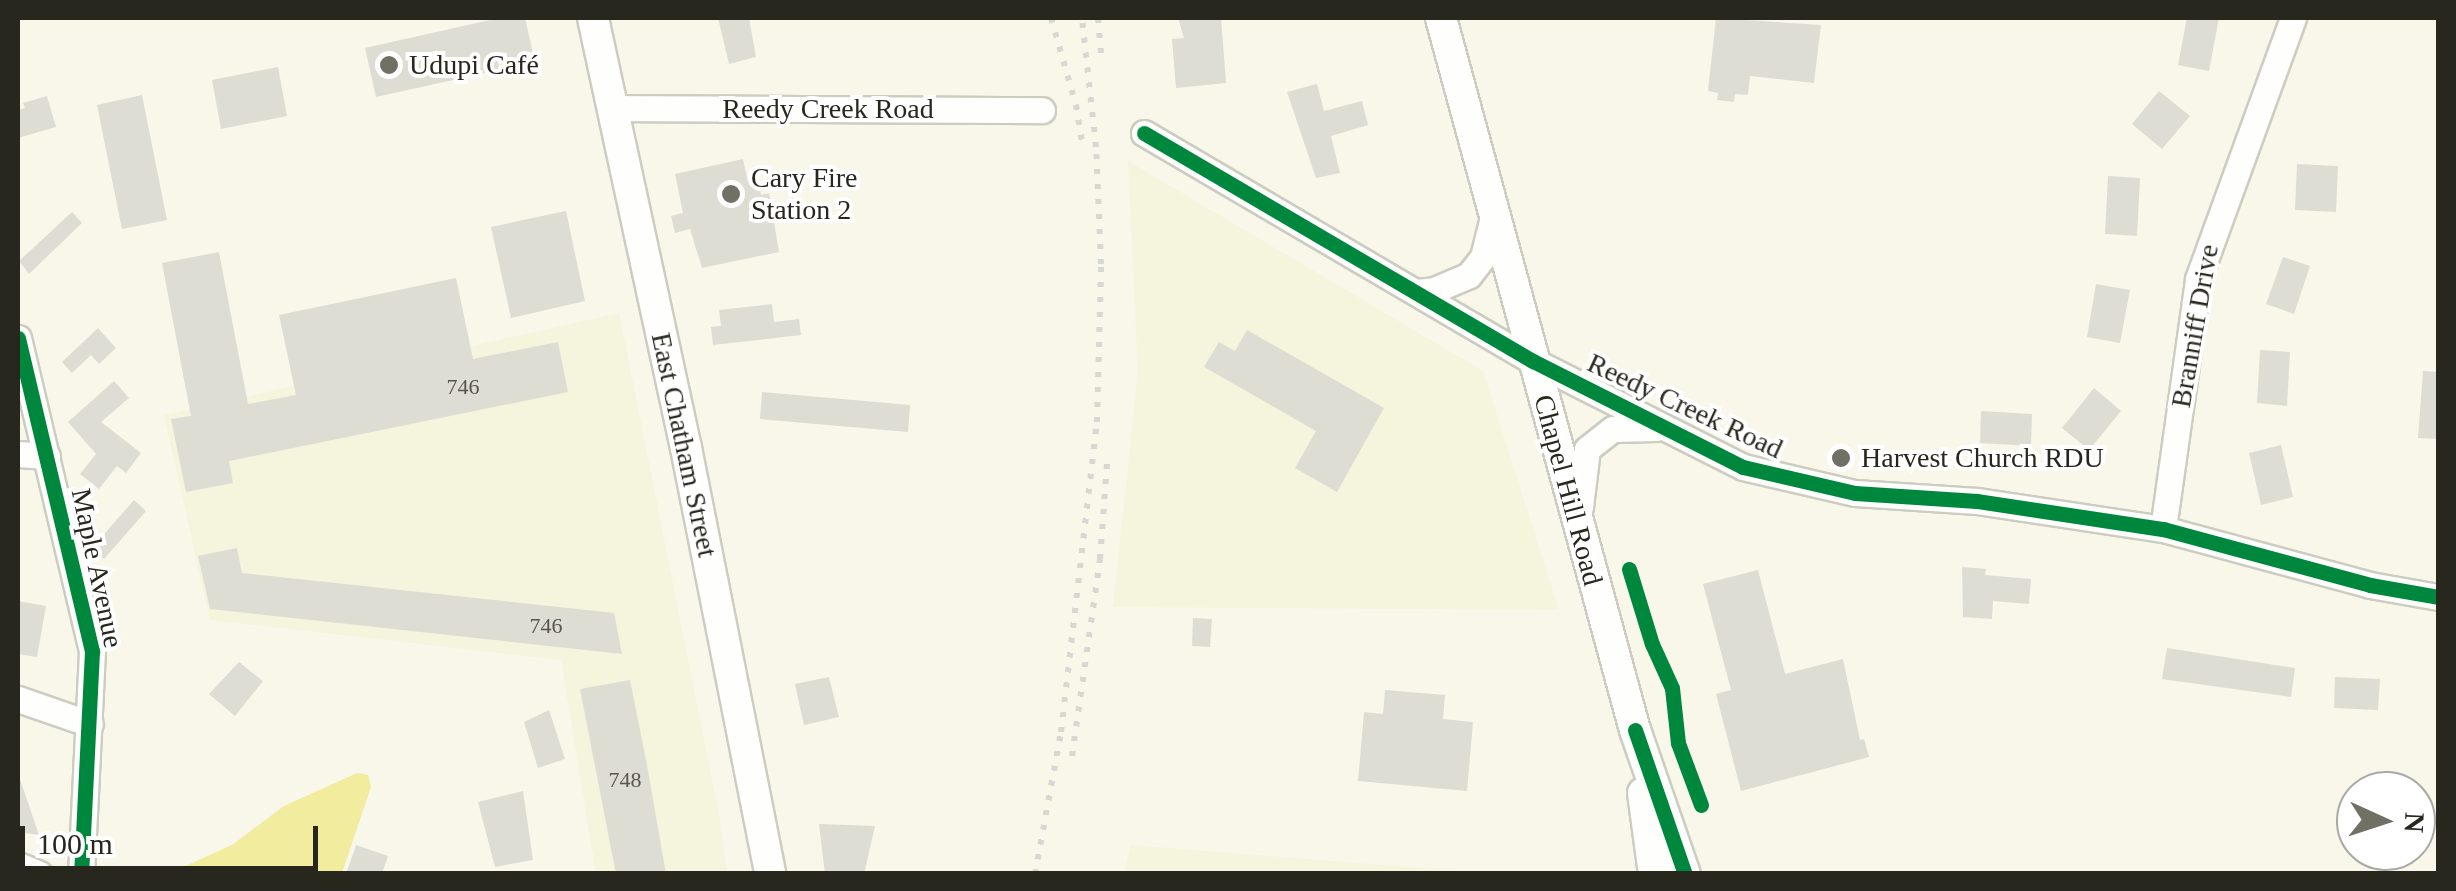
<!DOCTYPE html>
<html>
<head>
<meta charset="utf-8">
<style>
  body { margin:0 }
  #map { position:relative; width:2456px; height:891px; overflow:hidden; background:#f8f7ea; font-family:Georgia,serif }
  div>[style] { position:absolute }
  .built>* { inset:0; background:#f5f4dc }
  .water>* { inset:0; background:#f1ec9e }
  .building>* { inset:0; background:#deddd3 }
  .roads { filter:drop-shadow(2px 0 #ccccc1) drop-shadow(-2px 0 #ccccc1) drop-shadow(0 2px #ccccc1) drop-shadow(0 -2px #ccccc1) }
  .minor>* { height:25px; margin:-12.5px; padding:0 12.5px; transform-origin:12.5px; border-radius:12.5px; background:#fefefc }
  .major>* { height:30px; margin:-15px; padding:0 15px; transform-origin:15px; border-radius:15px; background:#fefefc }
  .rail>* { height:6px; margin-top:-3px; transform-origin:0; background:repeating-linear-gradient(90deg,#d8d8d3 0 5px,transparent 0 15px) }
  .cycleway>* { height:15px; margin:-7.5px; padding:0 7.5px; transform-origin:7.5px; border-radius:7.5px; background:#00873e }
  .dots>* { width:28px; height:28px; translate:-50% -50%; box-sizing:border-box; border:5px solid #fff; border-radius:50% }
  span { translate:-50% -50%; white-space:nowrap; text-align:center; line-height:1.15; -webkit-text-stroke:8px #fff; paint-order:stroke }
  .number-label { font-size:22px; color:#58564d }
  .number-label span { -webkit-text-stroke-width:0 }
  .poi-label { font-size:28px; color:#28271e }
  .left { translate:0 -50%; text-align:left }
  .street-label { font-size:28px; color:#28271e }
  .frame { position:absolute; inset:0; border:20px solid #28271e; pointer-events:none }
  .north { position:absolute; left:2336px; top:771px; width:100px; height:100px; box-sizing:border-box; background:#fff; border:2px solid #a9a9a5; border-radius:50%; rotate:93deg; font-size:28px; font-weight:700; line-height:40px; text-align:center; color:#28271e }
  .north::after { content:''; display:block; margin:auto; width:35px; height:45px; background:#717065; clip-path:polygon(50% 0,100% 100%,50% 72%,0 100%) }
  .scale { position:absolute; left:20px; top:826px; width:298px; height:45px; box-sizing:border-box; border:5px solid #28271e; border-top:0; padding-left:12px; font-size:30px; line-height:35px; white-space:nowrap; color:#28271e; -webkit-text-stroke:8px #fff; paint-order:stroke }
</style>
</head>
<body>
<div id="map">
  <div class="built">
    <div style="clip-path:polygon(1128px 161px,1483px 371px,1559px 610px,1113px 607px,1138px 372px)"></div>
    <div style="clip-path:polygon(619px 313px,720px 820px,727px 873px,596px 873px,561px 660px,210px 620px,164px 415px)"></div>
    <div style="clip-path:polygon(1131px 845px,1481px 873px,1124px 873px)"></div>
  </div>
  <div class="water">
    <div style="clip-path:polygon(357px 773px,368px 775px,371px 787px,342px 873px,170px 873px,232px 845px,284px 806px)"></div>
  </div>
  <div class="building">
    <div style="clip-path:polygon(499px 18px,525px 18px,535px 62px,376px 97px,365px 48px)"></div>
    <div style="clip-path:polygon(718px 18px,749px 18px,756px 57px,729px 64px)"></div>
    <div style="clip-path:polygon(1178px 18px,1221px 18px,1226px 83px,1176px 88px,1172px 39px,1184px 38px)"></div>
    <div style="clip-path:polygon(1716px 18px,1821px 25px,1814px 83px,1750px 76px,1748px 95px,1735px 94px,1734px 102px,1717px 100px,1718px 93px,1708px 91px)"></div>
    <div style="clip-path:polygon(2187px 18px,2219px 18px,2209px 71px,2178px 65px)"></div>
    <div style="clip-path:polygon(278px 67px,287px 116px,221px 129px,212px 80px)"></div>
    <div style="clip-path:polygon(1317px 84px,1324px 111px,1362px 101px,1368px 125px,1331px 136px,1340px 173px,1316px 178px,1287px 92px)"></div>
    <div style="clip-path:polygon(2159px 91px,2190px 116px,2162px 149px,2132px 124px)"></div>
    <div style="clip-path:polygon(142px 95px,167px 220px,122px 229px,97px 105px)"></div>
    <div style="clip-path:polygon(47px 96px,56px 127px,18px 138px,18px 110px,25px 108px,23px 103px)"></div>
    <div style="clip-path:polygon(743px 159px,748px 182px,758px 179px,761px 195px,769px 193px,779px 252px,702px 268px,690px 229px,675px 233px,671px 216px,683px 213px,675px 174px)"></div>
    <div style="clip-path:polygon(2297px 164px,2338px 166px,2336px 212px,2295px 210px)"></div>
    <div style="clip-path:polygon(2108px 176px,2140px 178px,2137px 236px,2105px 234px)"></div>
    <div style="clip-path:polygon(566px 211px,585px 301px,511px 318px,491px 227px)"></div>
    <div style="clip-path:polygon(72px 212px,82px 223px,29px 274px,19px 261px)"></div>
    <div style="clip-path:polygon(219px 252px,248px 404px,296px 395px,279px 315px,456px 278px,473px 359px,558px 342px,568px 392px,229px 461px,233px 483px,186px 492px,171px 419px,191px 416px,162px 263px)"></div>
    <div style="clip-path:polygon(2283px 257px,2310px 266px,2294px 314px,2266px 304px)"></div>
    <div style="clip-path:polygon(2096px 284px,2130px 290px,2120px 343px,2087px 337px)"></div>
    <div style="clip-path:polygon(772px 304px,774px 322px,799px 319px,801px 335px,713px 345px,711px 327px,721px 326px,719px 310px)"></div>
    <div style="clip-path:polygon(98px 328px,116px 348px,99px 364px,91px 355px,72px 373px,62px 362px)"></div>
    <div style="clip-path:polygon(1247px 330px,1384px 408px,1337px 492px,1295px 468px,1316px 431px,1204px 367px,1219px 342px,1235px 351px)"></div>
    <div style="clip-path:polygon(2260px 350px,2290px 352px,2287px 406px,2257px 403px)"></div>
    <div style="clip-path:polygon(2423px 371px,2438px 372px,2438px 439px,2418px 438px)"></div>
    <div style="clip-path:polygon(114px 381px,129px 398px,101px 422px,141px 453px,126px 473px,117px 466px,99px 489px,80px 474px,96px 454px,68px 422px)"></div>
    <div style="clip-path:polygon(2094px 388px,2121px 411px,2089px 450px,2062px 428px)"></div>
    <div style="clip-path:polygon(762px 392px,910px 405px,908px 432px,760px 419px)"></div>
    <div style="clip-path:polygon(1981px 411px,2032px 414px,2031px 446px,1980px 443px)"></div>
    <div style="clip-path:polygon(2281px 445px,2293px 497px,2261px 505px,2249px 453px)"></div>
    <div style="clip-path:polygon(134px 500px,146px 511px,104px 559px,92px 548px)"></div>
    <div style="clip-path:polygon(237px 548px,242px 573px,614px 613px,622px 654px,210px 609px,198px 556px)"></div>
    <div style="clip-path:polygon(1962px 567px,1986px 569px,1985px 575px,2031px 579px,2029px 604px,1993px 601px,1992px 619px,1963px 617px)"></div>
    <div style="clip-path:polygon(1758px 570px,1785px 674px,1843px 659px,1860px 740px,1864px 739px,1869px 757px,1741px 791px,1716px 694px,1731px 690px,1703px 584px)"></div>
    <div style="clip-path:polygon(18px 601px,46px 606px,37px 657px,18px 654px)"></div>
    <div style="clip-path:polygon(1193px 618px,1212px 619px,1210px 647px,1192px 646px)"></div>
    <div style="clip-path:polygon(2167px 648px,2295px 668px,2291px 697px,2162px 679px)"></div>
    <div style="clip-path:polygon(239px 662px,263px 681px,235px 716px,209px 694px)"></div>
    <div style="clip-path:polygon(829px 677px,839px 717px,804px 725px,795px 684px)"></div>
    <div style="clip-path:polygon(2335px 677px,2380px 679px,2378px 710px,2334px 708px)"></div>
    <div style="clip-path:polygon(630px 680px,647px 765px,666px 874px,616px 874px,580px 689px)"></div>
    <div style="clip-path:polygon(1385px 690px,1445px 695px,1443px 719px,1473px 722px,1467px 791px,1358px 781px,1364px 712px,1383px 714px)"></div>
    <div style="clip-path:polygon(549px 710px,565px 759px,538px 768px,524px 722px)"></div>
    <div style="clip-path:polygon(20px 779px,39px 835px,18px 832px)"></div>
    <div style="clip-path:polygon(523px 791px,533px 860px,495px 867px,478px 802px)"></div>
    <div style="clip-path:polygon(819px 824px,875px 826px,864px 874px,825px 874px)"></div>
    <div style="clip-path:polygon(356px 845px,388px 856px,382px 874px,346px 874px)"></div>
  </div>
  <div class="roads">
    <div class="minor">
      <div style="left:614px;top:108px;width:428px;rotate:0.3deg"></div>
      <div style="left:1144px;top:133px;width:451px;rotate:30.4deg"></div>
      <div style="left:1533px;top:361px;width:235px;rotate:26.8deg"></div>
      <div style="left:1743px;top:467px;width:115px;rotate:13.1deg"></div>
      <div style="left:1855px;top:493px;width:122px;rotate:3.8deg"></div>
      <div style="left:1977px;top:501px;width:188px;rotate:8.6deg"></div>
      <div style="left:2163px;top:529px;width:214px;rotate:15.1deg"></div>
      <div style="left:2370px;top:585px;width:69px;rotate:10deg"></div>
      <div style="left:1416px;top:292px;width:18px;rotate:-6deg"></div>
      <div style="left:1434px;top:290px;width:38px;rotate:-23deg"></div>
      <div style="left:1469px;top:275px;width:23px;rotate:-52deg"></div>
      <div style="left:1483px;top:257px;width:41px;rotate:-76deg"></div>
      <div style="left:18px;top:338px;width:322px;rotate:76.7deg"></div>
      <div style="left:92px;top:651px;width:223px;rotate:92.8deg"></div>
      <div style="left:18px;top:454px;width:29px;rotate:4deg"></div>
      <div style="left:1580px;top:507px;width:58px;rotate:-83.1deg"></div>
      <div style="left:1587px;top:449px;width:33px;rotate:-38deg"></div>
      <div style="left:1613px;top:429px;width:43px;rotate:-1.3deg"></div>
      <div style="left:2163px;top:529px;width:252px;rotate:-82deg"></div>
      <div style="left:2198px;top:279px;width:278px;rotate:-70deg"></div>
      <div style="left:18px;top:699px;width:76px;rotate:19.1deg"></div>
      <div style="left:18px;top:865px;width:23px;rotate:23deg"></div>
    </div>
    <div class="major">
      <div style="left:593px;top:18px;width:440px;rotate:77.8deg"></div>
      <div style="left:686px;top:448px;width:434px;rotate:78.8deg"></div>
      <div style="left:1441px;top:18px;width:738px;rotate:74.76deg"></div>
      <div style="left:1635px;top:730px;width:152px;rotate:70.9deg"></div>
      <div style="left:1643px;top:793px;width:82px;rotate:82.3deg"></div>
    </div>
  </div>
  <div class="rail">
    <div style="left:1051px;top:18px;width:91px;rotate:74deg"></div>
    <div style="left:1076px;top:105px;width:44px;rotate:80.8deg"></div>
    <div style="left:1098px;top:18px;width:36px;rotate:85deg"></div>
    <div style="left:1072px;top:756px;width:199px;rotate:-81.9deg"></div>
    <div style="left:1100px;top:559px;width:96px;rotate:-85.8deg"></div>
    <div style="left:1035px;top:874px;width:144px;rotate:-79.6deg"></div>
    <div style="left:1061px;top:732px;width:312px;rotate:-83.4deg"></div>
    <div style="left:1097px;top:422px;width:158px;rotate:-88.5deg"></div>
    <div style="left:1101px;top:264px;width:117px;rotate:-92.4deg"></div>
    <div style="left:1096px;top:147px;width:130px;rotate:-96.2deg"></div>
  </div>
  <div class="cycleway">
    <div style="left:1144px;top:133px;width:451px;rotate:30.4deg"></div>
    <div style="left:1533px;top:361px;width:235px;rotate:26.8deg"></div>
    <div style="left:1743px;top:467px;width:115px;rotate:13.1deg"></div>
    <div style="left:1855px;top:493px;width:122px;rotate:3.8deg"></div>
    <div style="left:1977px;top:501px;width:188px;rotate:8.6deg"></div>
    <div style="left:2163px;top:529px;width:214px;rotate:15.1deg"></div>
    <div style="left:2370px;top:585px;width:69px;rotate:10deg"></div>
    <div style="left:18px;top:338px;width:322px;rotate:76.7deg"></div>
    <div style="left:92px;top:651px;width:223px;rotate:92.8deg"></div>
    <div style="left:1629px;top:569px;width:78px;rotate:73deg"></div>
    <div style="left:1652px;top:644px;width:48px;rotate:65.6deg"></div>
    <div style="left:1672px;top:688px;width:55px;rotate:83.8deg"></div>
    <div style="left:1678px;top:743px;width:66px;rotate:69.6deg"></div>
    <div style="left:1635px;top:730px;width:152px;rotate:70.9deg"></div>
  </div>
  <div class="dots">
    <div style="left:389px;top:65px;background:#717065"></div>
    <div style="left:731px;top:194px;background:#717065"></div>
    <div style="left:1841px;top:458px;background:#717065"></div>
  </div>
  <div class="number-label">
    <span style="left:463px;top:387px">746</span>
    <span style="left:546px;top:626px">746</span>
    <span style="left:625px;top:780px">748</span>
  </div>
  <div class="poi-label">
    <span class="left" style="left:409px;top:65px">Udupi Café</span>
    <span class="left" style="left:751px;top:194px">Cary Fire<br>Station 2</span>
    <span class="left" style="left:1861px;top:458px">Harvest Church RDU</span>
  </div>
  <div class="street-label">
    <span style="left:828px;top:109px">Reedy Creek Road</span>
    <span style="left:2195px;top:326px;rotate:-80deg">Branniff Drive</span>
    <span style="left:1685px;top:406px;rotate:25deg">Reedy Creek Road</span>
    <span style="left:684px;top:445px;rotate:78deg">East Chatham Street</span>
    <span style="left:1568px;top:490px;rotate:75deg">Chapel Hill Road</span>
    <span style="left:97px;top:568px;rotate:78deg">Maple Avenue</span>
  </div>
  <div class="frame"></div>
  <div class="north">N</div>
  <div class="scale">100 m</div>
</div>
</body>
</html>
